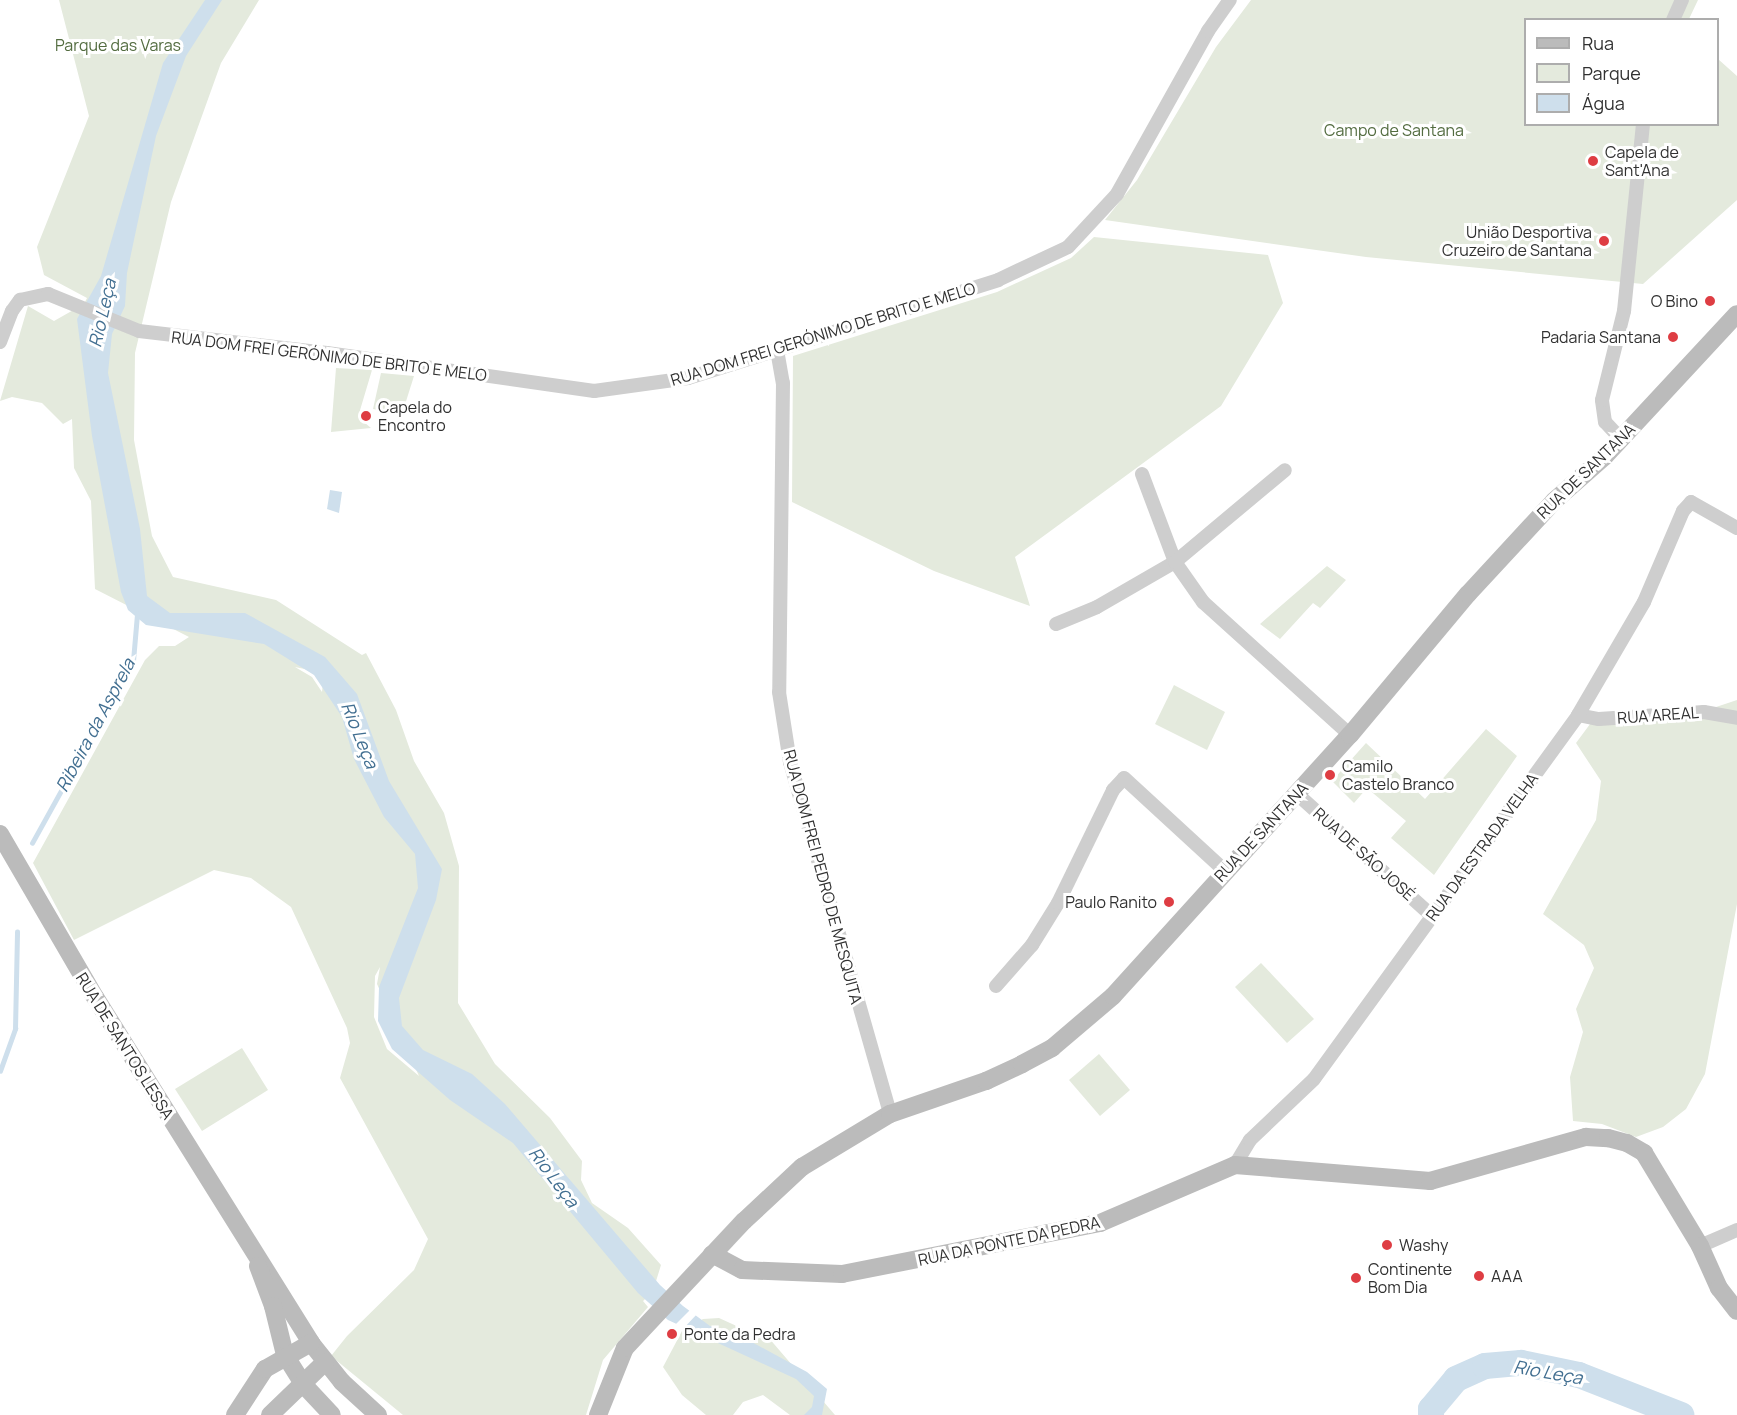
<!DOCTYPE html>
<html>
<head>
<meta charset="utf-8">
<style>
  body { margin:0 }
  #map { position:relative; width:1737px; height:1415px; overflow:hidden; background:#fff; font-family:Manrope,sans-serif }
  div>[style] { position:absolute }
  .green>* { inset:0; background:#e4eadd }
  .water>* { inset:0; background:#cedfec }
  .pier>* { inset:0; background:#fff }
  .stream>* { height:4.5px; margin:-2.25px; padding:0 2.25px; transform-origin:2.25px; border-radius:2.25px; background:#cedfec }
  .river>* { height:26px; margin:-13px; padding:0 13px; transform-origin:13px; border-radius:13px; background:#cedfec }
  .street>* { height:14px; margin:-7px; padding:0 7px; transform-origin:7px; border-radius:7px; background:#cecece }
  .secondary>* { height:18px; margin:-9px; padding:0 9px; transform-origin:9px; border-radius:9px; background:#bbb }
  .dots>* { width:16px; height:16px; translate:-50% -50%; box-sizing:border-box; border:3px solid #fff; border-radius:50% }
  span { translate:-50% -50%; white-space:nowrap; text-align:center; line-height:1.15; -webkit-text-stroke:6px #fff; paint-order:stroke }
  .park-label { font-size:16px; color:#536c40 }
  .poi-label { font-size:16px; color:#313131 }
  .left { translate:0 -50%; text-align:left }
  .right { translate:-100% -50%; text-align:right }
  .street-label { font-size:16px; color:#313131 }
  .water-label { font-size:18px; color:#426f91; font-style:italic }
  .legend { position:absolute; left:1524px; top:18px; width:195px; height:108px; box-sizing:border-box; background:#fff; border:2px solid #adadad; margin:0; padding:8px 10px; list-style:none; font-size:18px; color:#313131 }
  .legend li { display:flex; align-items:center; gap:12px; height:30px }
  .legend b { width:30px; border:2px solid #adadad }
</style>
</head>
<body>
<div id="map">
  <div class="green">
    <div style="clip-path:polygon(evenodd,59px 0,259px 0,221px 63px,171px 202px,135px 353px,134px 440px,152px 536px,173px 577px,276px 600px,362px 655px,366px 653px,396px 710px,414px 761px,444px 813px,459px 866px,458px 1003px,495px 1064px,550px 1118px,582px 1161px,581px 1180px,592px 1203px,628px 1228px,661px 1265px,653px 1291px,643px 1301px,648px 1307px,603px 1360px,586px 1415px,403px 1415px,331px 1356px,347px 1336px,414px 1270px,428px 1239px,340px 1078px,350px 1043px,347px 1028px,291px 907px,251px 878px,214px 870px,74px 940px,33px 863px,145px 660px,159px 646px,175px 646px,189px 637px,95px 589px,91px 501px,74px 468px,72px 419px,63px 424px,42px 403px,12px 397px,0 401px,28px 306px,54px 321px,84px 304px,87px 298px,44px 275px,37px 247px,89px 116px,59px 0,295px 667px,324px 673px,322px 692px,312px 677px,295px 667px,59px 0,380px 967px,377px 984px,419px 1076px,387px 1049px,374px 1017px,375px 976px,380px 967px)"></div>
    <div style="clip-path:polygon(1251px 0,1698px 0,1689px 19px,1526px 20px,1526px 124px,1718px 124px,1718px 59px,1737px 76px,1737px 200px,1643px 284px,1366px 257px,1105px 220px,1137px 180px,1216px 47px)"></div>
    <div style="clip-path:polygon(1094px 237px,1268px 255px,1283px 303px,1221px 406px,1015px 557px,1030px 606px,934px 571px,792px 502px,793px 356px,997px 292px,1071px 258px)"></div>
    <div style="clip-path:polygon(336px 368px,372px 370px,358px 417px,371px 428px,331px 432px)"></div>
    <div style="clip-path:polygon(381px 373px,414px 376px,402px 414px,373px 409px)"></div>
    <div style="clip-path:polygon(1327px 566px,1346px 580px,1320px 608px,1313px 603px,1280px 639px,1260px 624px)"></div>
    <div style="clip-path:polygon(1174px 685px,1225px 712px,1207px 750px,1155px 724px)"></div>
    <div style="clip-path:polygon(1737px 700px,1737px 904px,1705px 1074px,1686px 1109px,1663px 1127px,1636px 1137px,1602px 1124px,1573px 1121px,1570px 1077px,1583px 1032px,1576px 1009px,1594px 968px,1584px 945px,1543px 914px,1596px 820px,1601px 781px,1576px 743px,1593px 720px,1620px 710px,1692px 715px)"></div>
    <div style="clip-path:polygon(1486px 729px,1517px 756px,1434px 875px,1391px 838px,1406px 821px,1367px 788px,1354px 803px,1332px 781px,1366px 743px,1425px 799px)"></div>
    <div style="clip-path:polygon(1261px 963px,1314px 1019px,1287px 1043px,1235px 987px)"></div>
    <div style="clip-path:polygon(242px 1048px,268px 1090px,202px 1131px,175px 1089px)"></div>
    <div style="clip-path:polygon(1099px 1054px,1130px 1090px,1100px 1116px,1069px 1080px)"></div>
    <div style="clip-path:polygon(719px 1318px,763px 1338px,768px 1337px,835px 1415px,790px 1415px,763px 1395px,743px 1402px,733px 1415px,706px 1415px,682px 1395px,663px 1367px,682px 1331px,703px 1319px)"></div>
  </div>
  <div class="water">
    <div style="clip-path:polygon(205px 0,222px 0,186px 56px,156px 136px,127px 273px,125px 306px,112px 334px,108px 373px,140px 529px,147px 596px,170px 613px,245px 613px,325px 657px,357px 694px,389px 781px,442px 869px,436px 900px,399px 998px,402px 1026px,423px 1050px,472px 1074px,505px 1104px,660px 1285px,683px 1306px,710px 1326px,748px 1340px,807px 1372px,827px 1389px,822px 1415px,804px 1415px,812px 1407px,814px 1396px,796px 1379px,668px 1320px,638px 1293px,513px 1143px,450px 1100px,392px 1049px,378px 1021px,379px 987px,418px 888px,415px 854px,384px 817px,354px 759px,342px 717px,314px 675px,264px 644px,146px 625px,128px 610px,121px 592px,92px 436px,77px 319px,101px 276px,163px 63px)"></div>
    <div style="clip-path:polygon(330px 490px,342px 492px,339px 513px,327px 509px)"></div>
  </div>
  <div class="pier">
    <div style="clip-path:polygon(691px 1309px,698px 1313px,681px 1331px,673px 1327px)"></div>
  </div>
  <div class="stream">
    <div style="left:32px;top:843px;width:208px;rotate:-61deg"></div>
    <div style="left:133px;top:661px;width:47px;rotate:-85.1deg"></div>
    <div style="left:0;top:1071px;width:45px;rotate:-70.3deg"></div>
    <div style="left:15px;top:1029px;width:97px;rotate:-88.8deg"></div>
  </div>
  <div class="river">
    <div style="left:1431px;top:1415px;width:6px;rotate:-90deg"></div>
    <div style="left:1431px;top:1409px;width:39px;rotate:-50deg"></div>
    <div style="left:1456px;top:1379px;width:32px;rotate:-24deg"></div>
    <div style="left:1485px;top:1366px;width:36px;rotate:-5deg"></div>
    <div style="left:1521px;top:1363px;width:59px;rotate:11.7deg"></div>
    <div style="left:1579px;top:1375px;width:110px;rotate:21.4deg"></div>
  </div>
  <div class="street">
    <div style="left:1673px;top:20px;width:22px;rotate:-66deg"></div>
    <div style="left:0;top:342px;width:33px;rotate:-69deg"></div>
    <div style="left:12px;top:311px;width:14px;rotate:-54deg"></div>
    <div style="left:20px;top:300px;width:29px;rotate:-12deg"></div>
    <div style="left:48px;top:294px;width:98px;rotate:22.1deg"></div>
    <div style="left:139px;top:331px;width:189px;rotate:6.7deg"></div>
    <div style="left:327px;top:353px;width:270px;rotate:8.1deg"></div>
    <div style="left:594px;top:391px;width:95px;rotate:-7.9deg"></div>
    <div style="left:688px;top:378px;width:325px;rotate:-17.5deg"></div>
    <div style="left:998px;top:280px;width:77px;rotate:-25.2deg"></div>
    <div style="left:1068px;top:247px;width:72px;rotate:-47.2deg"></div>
    <div style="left:1117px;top:194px;width:187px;rotate:-60.8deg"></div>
    <div style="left:1208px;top:31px;width:38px;rotate:-55deg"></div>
    <div style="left:777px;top:350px;width:34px;rotate:80deg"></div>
    <div style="left:783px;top:383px;width:309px;rotate:90.7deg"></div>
    <div style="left:779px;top:692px;width:71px;rotate:81.1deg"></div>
    <div style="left:790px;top:762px;width:366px;rotate:74.1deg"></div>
    <div style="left:1621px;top:439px;width:23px;rotate:-133deg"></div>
    <div style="left:1605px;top:422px;width:22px;rotate:-98deg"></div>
    <div style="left:1602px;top:400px;width:92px;rotate:-76.1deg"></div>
    <div style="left:1624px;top:311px;width:188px;rotate:-84.2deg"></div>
    <div style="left:1142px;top:474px;width:94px;rotate:69.4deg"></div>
    <div style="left:1175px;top:562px;width:49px;rotate:55deg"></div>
    <div style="left:1203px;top:602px;width:198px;rotate:42.1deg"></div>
    <div style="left:1056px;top:624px;width:44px;rotate:-22.5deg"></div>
    <div style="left:1097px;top:607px;width:90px;rotate:-30deg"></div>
    <div style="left:1175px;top:562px;width:143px;rotate:-39.9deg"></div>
    <div style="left:1578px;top:715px;width:21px;rotate:11deg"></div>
    <div style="left:1599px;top:719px;width:105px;rotate:-3.8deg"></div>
    <div style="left:1704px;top:712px;width:34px;rotate:10deg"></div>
    <div style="left:1296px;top:793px;width:183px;rotate:42.1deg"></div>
    <div style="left:996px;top:986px;width:55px;rotate:-48.7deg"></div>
    <div style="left:1032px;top:945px;width:49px;rotate:-58.2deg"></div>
    <div style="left:1058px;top:903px;width:126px;rotate:-64deg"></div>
    <div style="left:1113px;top:790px;width:16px;rotate:-47deg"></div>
    <div style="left:1124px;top:778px;width:137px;rotate:42.6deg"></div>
    <div style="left:1235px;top:1165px;width:29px;rotate:-59deg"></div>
    <div style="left:1250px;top:1140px;width:88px;rotate:-43.6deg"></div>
    <div style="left:1314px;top:1079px;width:450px;rotate:-54deg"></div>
    <div style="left:1578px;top:715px;width:131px;rotate:-59.7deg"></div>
    <div style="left:1644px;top:602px;width:99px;rotate:-66.8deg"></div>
    <div style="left:1683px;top:511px;width:12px;rotate:-48deg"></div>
    <div style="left:1691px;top:502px;width:53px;rotate:29.5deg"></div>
    <div style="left:1700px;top:1246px;width:40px;rotate:-23.4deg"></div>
  </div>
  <div class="secondary">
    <div style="left:0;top:834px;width:189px;rotate:59.8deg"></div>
    <div style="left:95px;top:997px;width:408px;rotate:58deg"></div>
    <div style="left:311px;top:1343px;width:50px;rotate:51.5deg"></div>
    <div style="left:342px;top:1382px;width:49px;rotate:42.5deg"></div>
    <div style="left:712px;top:1254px;width:34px;rotate:28deg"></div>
    <div style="left:742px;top:1270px;width:100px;rotate:2.3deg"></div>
    <div style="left:842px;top:1274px;width:263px;rotate:-11.2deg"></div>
    <div style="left:1100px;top:1223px;width:147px;rotate:-23.2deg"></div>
    <div style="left:1235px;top:1165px;width:196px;rotate:4.7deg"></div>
    <div style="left:1430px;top:1181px;width:162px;rotate:-15.8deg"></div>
    <div style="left:1586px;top:1137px;width:22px;rotate:3deg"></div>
    <div style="left:1608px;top:1138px;width:20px;rotate:15deg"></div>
    <div style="left:1627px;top:1143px;width:20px;rotate:30deg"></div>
    <div style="left:1644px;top:1153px;width:109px;rotate:58.9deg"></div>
    <div style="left:1700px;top:1246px;width:46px;rotate:65.7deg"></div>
    <div style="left:1719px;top:1288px;width:29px;rotate:52deg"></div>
    <div style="left:258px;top:1266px;width:43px;rotate:69.4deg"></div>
    <div style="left:273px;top:1306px;width:50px;rotate:76.2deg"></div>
    <div style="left:285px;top:1355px;width:34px;rotate:58deg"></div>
    <div style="left:303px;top:1384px;width:42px;rotate:46.9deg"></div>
    <div style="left:235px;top:1415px;width:55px;rotate:-56.9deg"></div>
    <div style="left:265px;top:1369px;width:53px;rotate:-29.5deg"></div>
    <div style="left:270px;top:1415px;width:76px;rotate:-43.9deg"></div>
    <div style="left:598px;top:1415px;width:72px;rotate:-68.1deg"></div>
    <div style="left:625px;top:1348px;width:174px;rotate:-46.9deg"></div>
    <div style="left:744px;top:1221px;width:79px;rotate:-43deg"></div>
    <div style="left:802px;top:1167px;width:103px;rotate:-31.1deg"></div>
    <div style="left:890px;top:1114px;width:102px;rotate:-19deg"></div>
    <div style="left:986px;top:1081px;width:40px;rotate:-25deg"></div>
    <div style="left:1022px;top:1064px;width:34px;rotate:-28deg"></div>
    <div style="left:1052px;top:1048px;width:80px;rotate:-40.4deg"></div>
    <div style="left:1113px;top:996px;width:353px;rotate:-47.8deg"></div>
    <div style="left:1350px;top:735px;width:184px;rotate:-50.1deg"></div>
    <div style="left:1468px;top:594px;width:127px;rotate:-47.2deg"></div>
    <div style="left:1554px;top:501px;width:67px;rotate:-41.3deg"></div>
    <div style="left:1604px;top:457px;width:195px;rotate:-47.1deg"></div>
  </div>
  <div class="dots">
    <div style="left:1593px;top:161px;background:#de3d43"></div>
    <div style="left:1604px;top:241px;background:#de3d43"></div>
    <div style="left:1710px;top:301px;background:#de3d43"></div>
    <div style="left:1673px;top:337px;background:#de3d43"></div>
    <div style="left:366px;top:416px;background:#de3d43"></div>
    <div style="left:1330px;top:775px;background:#de3d43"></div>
    <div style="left:1169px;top:902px;background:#de3d43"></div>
    <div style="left:1387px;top:1245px;background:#de3d43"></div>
    <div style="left:1479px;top:1276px;background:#de3d43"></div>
    <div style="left:1356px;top:1278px;background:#de3d43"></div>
    <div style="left:672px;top:1334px;background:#de3d43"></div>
  </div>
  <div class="park-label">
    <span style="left:118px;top:45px">Parque das Varas</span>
    <span style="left:1394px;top:130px">Campo de Santana</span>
  </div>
  <div class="poi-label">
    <span class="left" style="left:1605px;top:161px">Capela de<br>Sant'Ana</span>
    <span class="right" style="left:1592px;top:241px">União Desportiva<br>Cruzeiro de Santana</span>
    <span class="right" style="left:1698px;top:301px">O Bino</span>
    <span class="right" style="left:1661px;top:337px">Padaria Santana</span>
    <span class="left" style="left:378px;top:416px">Capela do<br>Encontro</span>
    <span class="left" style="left:1342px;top:775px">Camilo<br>Castelo Branco</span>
    <span class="right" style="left:1157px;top:902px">Paulo Ranito</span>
    <span class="left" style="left:1399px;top:1245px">Washy</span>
    <span class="left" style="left:1368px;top:1278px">Continente<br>Bom Dia</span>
    <span class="left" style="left:1491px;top:1276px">AAA</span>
    <span class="left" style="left:684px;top:1334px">Ponte da Pedra</span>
  </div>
  <div class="street-label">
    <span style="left:823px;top:334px;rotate:-17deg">RUA DOM FREI GERÓNIMO DE BRITO E MELO</span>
    <span style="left:329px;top:356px;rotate:7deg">RUA DOM FREI GERÓNIMO DE BRITO E MELO</span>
    <span style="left:1586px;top:471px;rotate:-44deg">RUA DE SANTANA</span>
    <span style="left:1658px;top:715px;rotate:-4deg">RUA AREAL</span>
    <span style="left:1261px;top:832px;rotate:-47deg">RUA DE SANTANA</span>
    <span style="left:1482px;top:847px;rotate:-54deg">RUA DA ESTRADA VELHA</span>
    <span style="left:1364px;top:854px;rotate:42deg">RUA DE SÃO JOSÉ</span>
    <span style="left:823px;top:877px;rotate:75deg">RUA DOM FREI PEDRO DE MESQUITA</span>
    <span style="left:125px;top:1046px;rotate:58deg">RUA DE SANTOS LESSA</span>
    <span style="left:1009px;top:1241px;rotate:-12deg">RUA DA PONTE DA PEDRA</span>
  </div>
  <div class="water-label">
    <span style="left:102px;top:313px;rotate:-77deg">Rio Leça</span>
    <span style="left:95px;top:725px;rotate:-62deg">Ribeira da Asprela</span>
    <span style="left:360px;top:735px;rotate:68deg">Rio Leça</span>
    <span style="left:554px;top:1177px;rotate:53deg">Rio Leça</span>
    <span style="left:1548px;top:1372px;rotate:10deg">Rio Leça</span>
  </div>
  <ul class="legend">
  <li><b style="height:8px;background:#bbb"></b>Rua</li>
  <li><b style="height:16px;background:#e4eadd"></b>Parque</li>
  <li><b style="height:16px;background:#cedfec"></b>Água</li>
  </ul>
</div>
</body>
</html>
